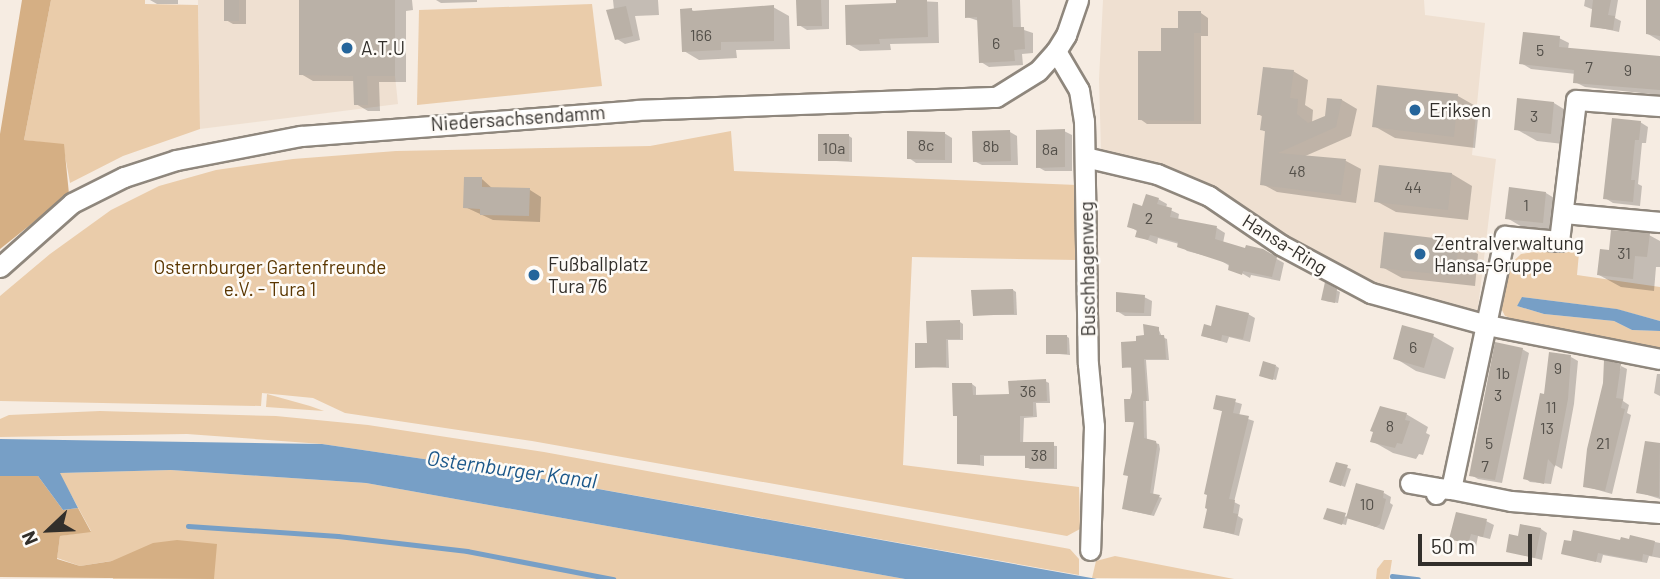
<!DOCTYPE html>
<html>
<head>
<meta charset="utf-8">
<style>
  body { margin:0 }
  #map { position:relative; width:1660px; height:579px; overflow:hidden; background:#f6ece2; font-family:Barlow,sans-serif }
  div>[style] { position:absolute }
  .built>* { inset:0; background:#efe0d1 }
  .green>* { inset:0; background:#eaccaa }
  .forest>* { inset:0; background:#d5af84 }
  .water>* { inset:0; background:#779fc6 }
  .shadow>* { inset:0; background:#0003 }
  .stream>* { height:4.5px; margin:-2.25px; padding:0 2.25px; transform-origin:2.25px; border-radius:2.25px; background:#779fc6 }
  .building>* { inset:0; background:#bab1a7 }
  .roads { filter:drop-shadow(2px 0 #8f877d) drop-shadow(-2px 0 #8f877d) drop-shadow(0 2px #8f877d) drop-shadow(0 -2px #8f877d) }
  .minor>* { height:19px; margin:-9.5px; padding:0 9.5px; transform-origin:9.5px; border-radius:9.5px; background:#fff }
  .dots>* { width:19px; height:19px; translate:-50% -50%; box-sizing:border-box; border:4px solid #fefbf7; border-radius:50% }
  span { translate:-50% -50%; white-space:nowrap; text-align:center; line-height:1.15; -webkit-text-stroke:5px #fefbf7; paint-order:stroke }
  .number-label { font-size:16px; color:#54504a }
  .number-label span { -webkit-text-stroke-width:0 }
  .poi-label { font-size:19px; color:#322f2b }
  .left { translate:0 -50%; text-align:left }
  .street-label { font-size:19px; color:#322f2b }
  .park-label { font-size:19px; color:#5a3600 }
  .water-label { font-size:21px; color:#1b5789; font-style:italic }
  .north { position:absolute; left:14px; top:495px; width:70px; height:70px; -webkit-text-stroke:5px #fefbf7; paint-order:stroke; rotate:247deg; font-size:19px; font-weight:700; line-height:28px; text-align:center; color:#322f2b }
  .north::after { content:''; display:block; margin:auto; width:24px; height:32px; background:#322f2b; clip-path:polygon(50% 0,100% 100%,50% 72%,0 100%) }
  .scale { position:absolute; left:1418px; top:534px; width:114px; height:32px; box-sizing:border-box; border:4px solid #322f2b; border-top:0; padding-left:9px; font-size:21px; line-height:24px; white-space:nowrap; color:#322f2b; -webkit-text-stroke:5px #fefbf7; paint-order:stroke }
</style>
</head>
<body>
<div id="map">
  <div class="built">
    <div style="clip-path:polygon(198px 0,322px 0,395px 76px,398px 104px,200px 129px)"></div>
    <div style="clip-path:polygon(1103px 0,1424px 0,1425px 15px,1485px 23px,1472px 155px,1496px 159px,1477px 316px,1396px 293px,1329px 265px,1225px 196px,1156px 167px,1101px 151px,1099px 79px)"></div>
  </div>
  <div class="green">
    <div style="clip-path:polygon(51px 0,145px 0,145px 4px,198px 5px,200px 129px,123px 156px,70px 183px,63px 145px,24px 140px)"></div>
    <div style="clip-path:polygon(592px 4px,602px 86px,417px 105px,419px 10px)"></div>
    <div style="clip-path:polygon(731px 131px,734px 171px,1077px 185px,1078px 260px,912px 257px,903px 465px,1079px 487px,1080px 529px,1067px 536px,532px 441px,345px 413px,313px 398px,262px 393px,261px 406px,0 401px,0 296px,50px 254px,111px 210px,159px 186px,216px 170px,293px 159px,396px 151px,650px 146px)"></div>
    <div style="clip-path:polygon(1548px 250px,1579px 253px,1577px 275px,1660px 287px,1660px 321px,1616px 309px,1523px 297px,1517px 306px,1544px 314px,1614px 321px,1632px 330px,1660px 331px,1660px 349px,1527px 324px,1505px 316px,1498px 302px,1504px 270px,1521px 254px)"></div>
    <div style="clip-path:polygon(267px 394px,310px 406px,324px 411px,266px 407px)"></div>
    <div style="clip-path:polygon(100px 411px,276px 416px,368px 425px,544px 452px,1070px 549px,1079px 559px,1079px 575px,471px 466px,322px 444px,187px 434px,0 437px,0 419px,9px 415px)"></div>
    <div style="clip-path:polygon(171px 470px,366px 483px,905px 579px,113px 579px,111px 561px,80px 566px,57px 558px,60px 536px,91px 531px,59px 473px)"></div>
    <div style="clip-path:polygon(1115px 556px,1234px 579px,1092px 578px,1096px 561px)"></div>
    <div style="clip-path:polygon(1384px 560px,1392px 560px,1389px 579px,1376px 579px,1377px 569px)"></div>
  </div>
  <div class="forest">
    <div style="clip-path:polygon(22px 0,51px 0,24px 140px,64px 144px,69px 194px,0 249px,0 134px)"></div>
    <div style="clip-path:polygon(0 476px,38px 476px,63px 510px,78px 508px,91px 532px,60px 536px,57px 559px,80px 566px,112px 561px,153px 543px,177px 540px,217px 544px,214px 579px,0 577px)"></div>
  </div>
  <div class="water">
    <div style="clip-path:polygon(1522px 297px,1617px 309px,1660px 321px,1660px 331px,1632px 330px,1614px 321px,1544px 314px,1517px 306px)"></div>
    <div style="clip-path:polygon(0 439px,322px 444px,471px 466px,1097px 579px,905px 579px,366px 483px,171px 470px,60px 473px,78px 508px,63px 510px,38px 476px,0 476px)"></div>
  </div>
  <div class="shadow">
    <div style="clip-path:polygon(150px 0,178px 0,178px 4px,157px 4px)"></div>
    <div style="clip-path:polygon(226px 0,246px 0,246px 24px,233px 24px,226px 20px)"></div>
    <div style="clip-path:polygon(301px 0,412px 0,413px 10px,406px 11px,406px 82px,379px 82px,380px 111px,368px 111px,356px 104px,355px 81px,313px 81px,301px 74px)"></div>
    <div style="clip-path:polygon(436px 0,477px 0,477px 2px,441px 3px)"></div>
    <div style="clip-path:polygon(613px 0,658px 0,659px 15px,635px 16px,640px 40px,625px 44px,617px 39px)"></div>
    <div style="clip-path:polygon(798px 0,829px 0,829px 29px,807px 30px,799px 25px)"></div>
    <div style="clip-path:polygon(898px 0,938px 2px,939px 43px,890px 44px,891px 50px,860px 51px,848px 44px,898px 5px)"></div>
    <div style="clip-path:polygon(966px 0,1020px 0,1021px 29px,1033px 33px,1033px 53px,1022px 54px,1023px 65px,989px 67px,981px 62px,979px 21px,967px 17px)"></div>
    <div style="clip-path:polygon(1585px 0,1618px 0,1615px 18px,1621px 21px,1619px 32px,1592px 26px,1594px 10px,1584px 6px)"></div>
    <div style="clip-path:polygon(1648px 0,1660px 0,1660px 41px,1648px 34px)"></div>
    <div style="clip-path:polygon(773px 7px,789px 16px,790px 49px,736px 50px,737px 58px,699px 60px,684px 51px,692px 10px,697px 13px)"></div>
    <div style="clip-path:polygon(1201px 13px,1208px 18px,1208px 36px,1201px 36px,1201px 124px,1147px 124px,1140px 119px,1163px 52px,1180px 30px)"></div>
    <div style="clip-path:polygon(1559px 38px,1569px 43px,1568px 49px,1660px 59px,1660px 95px,1585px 87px,1575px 82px,1576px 74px,1531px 69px,1521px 63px)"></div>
    <div style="clip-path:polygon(1293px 71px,1308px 80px,1305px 105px,1313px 110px,1312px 123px,1326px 118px,1328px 100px,1342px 100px,1357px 109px,1351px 136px,1303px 157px,1346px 161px,1361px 169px,1356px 203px,1277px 192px,1262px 184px,1266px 132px,1261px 129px,1263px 117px,1258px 114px)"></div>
    <div style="clip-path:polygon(1379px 87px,1458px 96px,1479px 108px,1475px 148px,1395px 138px,1374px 126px)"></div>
    <div style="clip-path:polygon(1554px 103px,1575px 116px,1572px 145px,1537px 141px,1516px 129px)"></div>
    <div style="clip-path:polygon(1640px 122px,1648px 127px,1646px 143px,1642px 143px,1638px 184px,1642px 186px,1640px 206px,1613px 203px,1605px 198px)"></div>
    <div style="clip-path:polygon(1064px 131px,1072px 135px,1072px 171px,1045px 171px,1038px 167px)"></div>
    <div style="clip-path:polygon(1010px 132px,1017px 136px,1018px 165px,982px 165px,974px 161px)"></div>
    <div style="clip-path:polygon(944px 133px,952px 138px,952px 163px,916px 163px,909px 158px)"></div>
    <div style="clip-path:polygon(849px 136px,852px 138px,852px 162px,820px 160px)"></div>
    <div style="clip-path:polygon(1380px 166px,1452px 174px,1472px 186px,1468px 220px,1396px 212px,1376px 201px)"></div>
    <div style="clip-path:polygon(482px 179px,493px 189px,530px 190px,541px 197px,540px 222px,493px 220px,465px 207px)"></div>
    <div style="clip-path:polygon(1546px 193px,1567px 206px,1564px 235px,1529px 231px,1507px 218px)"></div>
    <div style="clip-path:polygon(1158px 199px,1167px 204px,1166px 208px,1179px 214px,1178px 220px,1217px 228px,1225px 233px,1223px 243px,1247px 250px,1262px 251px,1284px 263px,1280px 281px,1251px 275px,1250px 278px,1218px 259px,1187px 251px,1179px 244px,1158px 238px,1157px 244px,1138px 236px,1137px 231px,1129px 226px,1144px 208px)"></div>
    <div style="clip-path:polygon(1649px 235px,1660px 241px,1660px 267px,1656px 267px,1654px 291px,1621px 287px,1599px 275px,1610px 252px)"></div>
    <div style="clip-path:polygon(1458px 242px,1478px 254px,1475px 286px,1402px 278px,1382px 267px)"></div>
    <div style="clip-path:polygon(1326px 285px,1340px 292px,1338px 303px,1326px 301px)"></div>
    <div style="clip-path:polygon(1013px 290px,1016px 292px,1017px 315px,974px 315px)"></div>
    <div style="clip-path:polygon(1144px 297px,1152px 301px,1151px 316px,1125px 316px,1117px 311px)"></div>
    <div style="clip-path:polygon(1248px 314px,1255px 318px,1250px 342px,1229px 337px,1227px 343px,1203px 336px,1212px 328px)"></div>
    <div style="clip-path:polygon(960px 322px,963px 324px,963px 340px,948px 340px,949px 368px,917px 366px,928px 344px)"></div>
    <div style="clip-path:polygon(1158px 328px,1162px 337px,1167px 339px,1169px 360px,1146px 360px,1149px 401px,1146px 401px,1147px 441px,1159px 444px,1160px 449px,1153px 495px,1162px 498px,1154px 516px,1127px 510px,1136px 423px,1126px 421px,1134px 392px,1133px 368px,1124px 367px,1138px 343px)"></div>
    <div style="clip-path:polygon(1066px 336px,1069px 338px,1070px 355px,1048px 353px)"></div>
    <div style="clip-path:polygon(1433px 336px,1454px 348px,1445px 379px,1416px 371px,1395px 358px)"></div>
    <div style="clip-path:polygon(1522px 349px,1529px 353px,1502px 483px,1478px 479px,1471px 475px)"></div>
    <div style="clip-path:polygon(1571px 357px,1578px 361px,1574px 404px,1562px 469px,1555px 465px,1551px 484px,1530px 482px,1525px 478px,1545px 396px)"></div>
    <div style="clip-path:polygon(1276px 366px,1279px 368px,1276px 380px,1264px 377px)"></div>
    <div style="clip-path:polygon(1621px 366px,1627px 369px,1623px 401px,1629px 405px,1627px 413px,1631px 415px,1612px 494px,1584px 486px)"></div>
    <div style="clip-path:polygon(1657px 374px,1660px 374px,1660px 396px,1654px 393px)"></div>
    <div style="clip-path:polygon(1045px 381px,1049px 383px,1050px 403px,1036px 403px,1037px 417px,1024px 418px,1023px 444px,1057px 446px,1057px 469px,1030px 469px,1026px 467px,1026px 456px,984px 456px,984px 466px,959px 463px,972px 384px,976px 387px,976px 397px,1011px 396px)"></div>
    <div style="clip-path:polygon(1218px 397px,1242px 404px,1239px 416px,1254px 421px,1234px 502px,1240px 505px,1238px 516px,1243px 519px,1239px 536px,1205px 527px,1224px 412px,1215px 408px)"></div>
    <div style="clip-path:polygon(1406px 414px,1428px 427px,1426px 433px,1430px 435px,1423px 455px,1419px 454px,1416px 459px,1393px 453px,1372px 441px)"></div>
    <div style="clip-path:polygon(1647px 443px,1660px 445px,1660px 499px,1638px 492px)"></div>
    <div style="clip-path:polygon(1337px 464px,1351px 469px,1345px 487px,1335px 483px)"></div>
    <div style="clip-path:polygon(1384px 493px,1391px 497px,1390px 503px,1393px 505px,1384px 530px,1348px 517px,1346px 525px,1328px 520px,1348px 516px)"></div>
    <div style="clip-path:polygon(1486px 521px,1494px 525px,1490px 539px,1478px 536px,1476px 547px,1451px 538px)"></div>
    <div style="clip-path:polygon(1541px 529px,1547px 533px,1542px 560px,1508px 551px,1519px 538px)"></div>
    <div style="clip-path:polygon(1631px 537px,1660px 543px,1660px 558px,1649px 556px,1647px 563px,1603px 555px,1601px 563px,1563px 553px,1631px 541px)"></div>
  </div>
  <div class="stream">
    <div style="left:188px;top:526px;width:150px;rotate:3.8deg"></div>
    <div style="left:338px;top:536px;width:130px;rotate:6.6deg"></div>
    <div style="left:467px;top:551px;width:149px;rotate:10.9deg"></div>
    <div style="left:1392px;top:576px;width:26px;rotate:7deg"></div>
  </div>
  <div class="building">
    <div style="clip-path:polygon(224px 0,239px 0,239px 21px,224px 21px)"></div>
    <div style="clip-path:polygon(299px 0,395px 0,395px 76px,367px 76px,368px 105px,354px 105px,353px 76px,299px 75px)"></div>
    <div style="clip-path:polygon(796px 0,821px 0,822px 26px,797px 26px)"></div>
    <div style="clip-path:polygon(896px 0,927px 0,928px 37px,879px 39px,880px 44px,846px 45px,845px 5px,896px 3px)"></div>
    <div style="clip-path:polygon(965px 0,1012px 0,1013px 27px,1024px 27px,1025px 49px,1014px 50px,1015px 61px,979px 63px,977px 17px,965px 18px)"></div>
    <div style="clip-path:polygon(1593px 0,1611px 0,1608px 15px,1615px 16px,1613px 30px,1590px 27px)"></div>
    <div style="clip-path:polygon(1646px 0,1660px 0,1660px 36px,1646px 34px)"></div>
    <div style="clip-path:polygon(774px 5px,774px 41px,721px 42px,721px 50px,682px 52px,680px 9px,692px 8px,692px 11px)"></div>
    <div style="clip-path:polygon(626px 6px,633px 36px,615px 40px,606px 10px)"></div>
    <div style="clip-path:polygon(1178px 11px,1201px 11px,1201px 33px,1194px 33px,1194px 121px,1138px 120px,1138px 51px,1161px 51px,1161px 28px,1178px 28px)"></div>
    <div style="clip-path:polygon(1523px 32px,1560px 36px,1559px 47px,1660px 56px,1660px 90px,1573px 83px,1574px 70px,1519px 64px)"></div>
    <div style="clip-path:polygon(1263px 67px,1294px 70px,1290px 98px,1298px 99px,1297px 114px,1308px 123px,1325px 116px,1327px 98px,1342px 99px,1336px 127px,1278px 153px,1346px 159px,1341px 195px,1260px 185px,1265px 131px,1260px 130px,1262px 115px,1257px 115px)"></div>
    <div style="clip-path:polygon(1377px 85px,1458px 94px,1454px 137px,1372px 127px)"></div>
    <div style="clip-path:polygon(1517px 98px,1554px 102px,1551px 134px,1514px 130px)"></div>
    <div style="clip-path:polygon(1612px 118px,1641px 121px,1639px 140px,1635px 140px,1631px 180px,1635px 180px,1633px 202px,1603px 199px)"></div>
    <div style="clip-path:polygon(1065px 129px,1065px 167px,1036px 168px,1036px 130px)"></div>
    <div style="clip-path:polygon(1010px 130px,1011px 161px,973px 162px,972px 131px)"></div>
    <div style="clip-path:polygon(907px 131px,945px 132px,945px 160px,907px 159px)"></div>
    <div style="clip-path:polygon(818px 134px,849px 134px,849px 161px,818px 161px)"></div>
    <div style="clip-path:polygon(1379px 165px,1452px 173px,1448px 210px,1374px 202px)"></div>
    <div style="clip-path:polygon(464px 177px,482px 177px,482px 187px,530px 188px,529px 216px,480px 215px,480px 209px,463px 208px)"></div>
    <div style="clip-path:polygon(1509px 187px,1546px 192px,1543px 223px,1505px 219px)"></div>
    <div style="clip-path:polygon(1146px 194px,1159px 198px,1157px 204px,1172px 208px,1170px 217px,1217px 226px,1215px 239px,1245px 248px,1246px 245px,1263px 249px,1277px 257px,1272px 277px,1243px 271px,1242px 275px,1228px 270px,1229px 264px,1177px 247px,1178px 242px,1150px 235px,1148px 240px,1135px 237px,1137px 230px,1127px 227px,1133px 203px,1142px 206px)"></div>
    <div style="clip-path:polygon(1611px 230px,1650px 233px,1647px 257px,1635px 256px,1633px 279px,1597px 275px,1600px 249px,1609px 250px)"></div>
    <div style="clip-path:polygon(1384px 232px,1459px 241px,1455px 276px,1380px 268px)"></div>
    <div style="clip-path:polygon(1325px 282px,1337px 289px,1335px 303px,1321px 300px)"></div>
    <div style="clip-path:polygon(1013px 289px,1014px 314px,973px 316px,971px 290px)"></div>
    <div style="clip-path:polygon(1116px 292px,1145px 295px,1144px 313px,1116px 312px)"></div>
    <div style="clip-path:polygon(1216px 305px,1249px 313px,1243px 339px,1222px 335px,1221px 341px,1201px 336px,1204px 324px,1211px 326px)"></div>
    <div style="clip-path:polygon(960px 320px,960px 339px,946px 339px,946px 367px,915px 368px,915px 343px,927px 343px,926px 321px)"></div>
    <div style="clip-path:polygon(1143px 324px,1159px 327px,1159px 335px,1164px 335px,1165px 341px,1166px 359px,1144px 359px,1147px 401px,1143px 401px,1144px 438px,1156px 441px,1157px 446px,1150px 493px,1160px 495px,1151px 515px,1122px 509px,1128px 476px,1123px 475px,1134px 422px,1125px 422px,1124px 399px,1130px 399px,1132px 392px,1131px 367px,1122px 368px,1121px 342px,1136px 341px,1136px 336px,1144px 335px)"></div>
    <div style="clip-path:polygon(1402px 325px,1434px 334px,1424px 368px,1393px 359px)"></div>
    <div style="clip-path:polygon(1046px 335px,1067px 335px,1067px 354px,1046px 354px)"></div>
    <div style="clip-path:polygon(1495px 342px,1523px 348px,1495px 480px,1469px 476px)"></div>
    <div style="clip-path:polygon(1549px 352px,1571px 355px,1568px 399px,1555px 467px,1548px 459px,1544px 484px,1523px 479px,1540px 393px,1544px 394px)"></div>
    <div style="clip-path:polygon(1604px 360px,1621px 364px,1616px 398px,1623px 399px,1621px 408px,1625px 409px,1605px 491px,1583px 487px,1587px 449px,1603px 383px)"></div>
    <div style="clip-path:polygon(1263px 361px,1276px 365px,1273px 380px,1259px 376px)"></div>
    <div style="clip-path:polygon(1046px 379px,1047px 401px,1033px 402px,1033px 416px,1020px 416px,1020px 442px,1054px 442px,1054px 468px,1025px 468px,1025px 455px,980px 455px,980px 465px,957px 464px,957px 416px,953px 416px,952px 383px,972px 383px,973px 395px,1009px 394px,1008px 381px)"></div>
    <div style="clip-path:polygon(1216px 395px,1236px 399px,1233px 413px,1249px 416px,1229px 499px,1235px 500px,1233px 513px,1238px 514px,1234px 534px,1203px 528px,1207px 509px,1205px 508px,1207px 495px,1204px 494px,1222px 411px,1213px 409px)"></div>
    <div style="clip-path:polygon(1380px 406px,1407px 413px,1405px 420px,1410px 421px,1402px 444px,1397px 443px,1395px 448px,1370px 442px,1373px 432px,1370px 431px)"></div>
    <div style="clip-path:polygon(1645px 441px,1660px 443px,1659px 497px,1636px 493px)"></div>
    <div style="clip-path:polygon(1336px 462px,1348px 465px,1341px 486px,1329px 482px)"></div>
    <div style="clip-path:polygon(1356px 483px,1384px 491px,1383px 498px,1386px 499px,1380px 524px,1376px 527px,1346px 518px)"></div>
    <div style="clip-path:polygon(1327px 508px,1346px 513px,1342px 525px,1323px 519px)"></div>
    <div style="clip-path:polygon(1456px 512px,1487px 519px,1483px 537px,1471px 534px,1468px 544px,1449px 539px)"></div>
    <div style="clip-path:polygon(1520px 524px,1541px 528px,1535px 558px,1506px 552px,1509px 534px,1518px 536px)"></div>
    <div style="clip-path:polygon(1573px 530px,1620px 540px,1621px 537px,1629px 539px,1630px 535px,1655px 541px,1652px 556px,1643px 554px,1642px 561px,1598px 553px,1596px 562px,1561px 554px,1564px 540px,1571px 541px)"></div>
  </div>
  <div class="roads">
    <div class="minor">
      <div style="left:1056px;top:51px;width:45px;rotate:59.5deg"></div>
      <div style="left:1079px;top:90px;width:31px;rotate:81deg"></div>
      <div style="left:1084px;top:121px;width:243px;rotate:89.1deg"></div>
      <div style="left:1088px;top:364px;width:62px;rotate:84.5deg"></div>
      <div style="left:1094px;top:426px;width:124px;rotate:91.8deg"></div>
      <div style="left:1085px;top:157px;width:74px;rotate:13.3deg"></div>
      <div style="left:1157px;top:174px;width:56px;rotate:22.9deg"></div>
      <div style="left:1209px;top:196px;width:87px;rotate:34.2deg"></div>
      <div style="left:1281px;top:245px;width:102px;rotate:28.1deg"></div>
      <div style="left:1371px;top:293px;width:120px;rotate:15.4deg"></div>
      <div style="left:1487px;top:325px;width:176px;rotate:11.1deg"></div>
      <div style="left:1563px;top:213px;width:97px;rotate:5.3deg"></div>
      <div style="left:0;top:267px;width:96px;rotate:-41.6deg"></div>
      <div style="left:72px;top:203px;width:58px;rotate:-26.6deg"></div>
      <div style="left:124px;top:177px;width:55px;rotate:-18.1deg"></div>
      <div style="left:176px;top:160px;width:127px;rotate:-10.9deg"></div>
      <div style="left:301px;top:136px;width:337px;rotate:-4.4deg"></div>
      <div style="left:637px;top:110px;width:359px;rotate:-2.1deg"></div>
      <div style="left:996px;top:97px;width:49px;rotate:-31.8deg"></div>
      <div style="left:1038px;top:71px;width:27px;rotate:-48deg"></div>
      <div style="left:1056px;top:51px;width:19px;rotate:-58deg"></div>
      <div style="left:1066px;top:35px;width:37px;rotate:-71deg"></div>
      <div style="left:1410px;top:483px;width:27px;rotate:10deg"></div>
      <div style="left:1451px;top:489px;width:61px;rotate:11.3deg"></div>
      <div style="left:1511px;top:501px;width:149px;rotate:4.6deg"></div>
      <div style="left:1436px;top:494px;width:6px;rotate:-81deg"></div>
      <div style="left:1437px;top:488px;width:14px;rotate:4deg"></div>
      <div style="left:1451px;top:489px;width:259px;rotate:-78deg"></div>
      <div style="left:1505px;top:236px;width:54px;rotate:5.3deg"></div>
      <div style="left:1559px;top:241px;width:142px;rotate:-83.1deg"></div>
      <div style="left:1576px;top:100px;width:84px;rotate:4.1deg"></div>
    </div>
  </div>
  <div class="dots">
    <div style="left:347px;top:48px;background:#25659b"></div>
    <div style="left:1415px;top:110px;background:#25659b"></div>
    <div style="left:1420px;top:254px;background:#25659b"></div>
    <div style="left:534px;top:275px;background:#25659b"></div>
  </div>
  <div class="number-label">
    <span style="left:701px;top:35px">166</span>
    <span style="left:996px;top:43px">6</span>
    <span style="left:1540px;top:50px">5</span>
    <span style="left:1589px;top:67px">7</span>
    <span style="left:1628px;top:70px">9</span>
    <span style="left:1534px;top:116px">3</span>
    <span style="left:926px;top:145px">8c</span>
    <span style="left:991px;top:146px">8b</span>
    <span style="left:834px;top:148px">10a</span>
    <span style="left:1050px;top:149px">8a</span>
    <span style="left:1297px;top:171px">48</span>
    <span style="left:1413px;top:187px">44</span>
    <span style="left:1526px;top:205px">1</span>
    <span style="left:1149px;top:218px">2</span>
    <span style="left:1624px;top:253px">31</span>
    <span style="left:1413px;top:347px">6</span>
    <span style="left:1558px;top:368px">9</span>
    <span style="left:1503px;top:373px">1b</span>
    <span style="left:1028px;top:391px">36</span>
    <span style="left:1498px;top:395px">3</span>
    <span style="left:1551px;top:407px">11</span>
    <span style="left:1390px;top:426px">8</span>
    <span style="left:1547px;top:428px">13</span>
    <span style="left:1489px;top:443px">5</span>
    <span style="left:1603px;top:443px">21</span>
    <span style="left:1039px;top:455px">38</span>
    <span style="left:1485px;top:466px">7</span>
    <span style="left:1367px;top:504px">10</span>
  </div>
  <div class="poi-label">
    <span class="left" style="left:361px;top:48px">A.T.U</span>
    <span class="left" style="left:1429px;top:110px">Eriksen</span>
    <span class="left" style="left:1434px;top:254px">Zentralverwaltung<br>Hansa-Gruppe</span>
    <span class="left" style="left:548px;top:275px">Fußballplatz<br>Tura 76</span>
  </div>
  <div class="street-label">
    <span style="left:518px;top:118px;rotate:-4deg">Niedersachsendamm</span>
    <span style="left:1285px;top:244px;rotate:32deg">Hansa-Ring</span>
    <span style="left:1087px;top:269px;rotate:-91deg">Buschhagenweg</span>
  </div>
  <div class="park-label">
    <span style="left:270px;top:278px">Osternburger Gartenfreunde<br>e.V. - Tura 1</span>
  </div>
  <div class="water-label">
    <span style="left:512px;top:469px;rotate:8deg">Osternburger Kanal</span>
  </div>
  <div class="north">N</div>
  <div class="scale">50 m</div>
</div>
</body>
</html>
